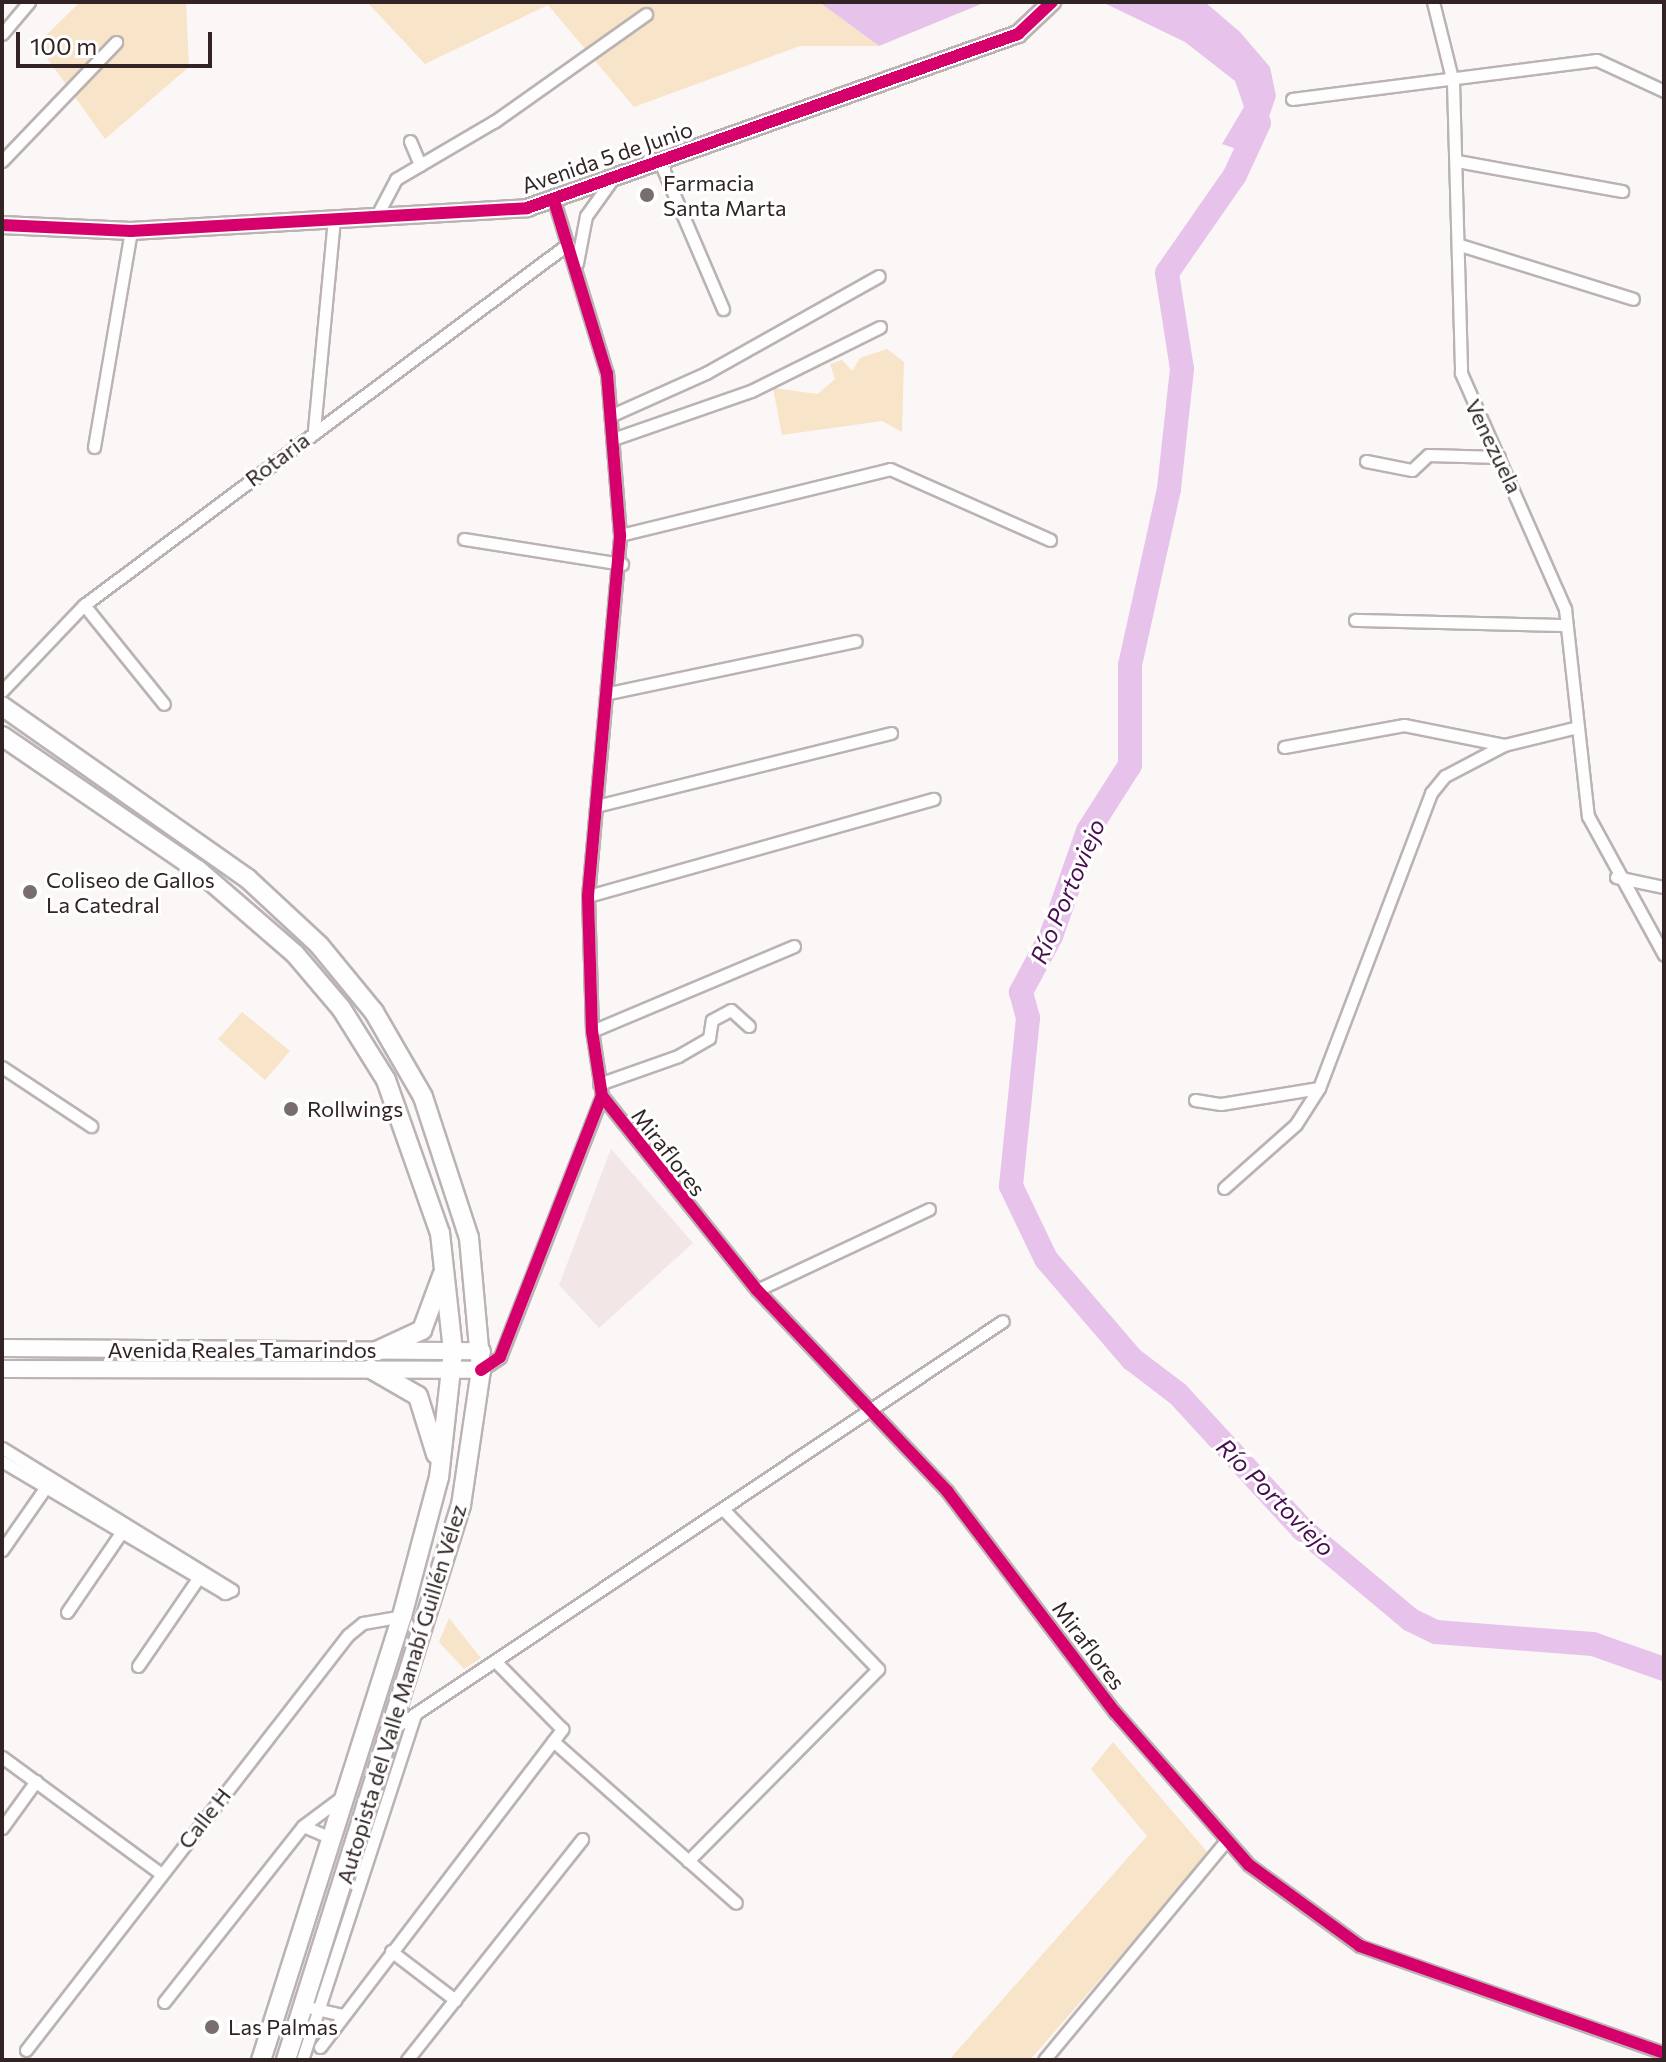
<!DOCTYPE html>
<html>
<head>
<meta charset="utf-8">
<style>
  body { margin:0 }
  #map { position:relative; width:1666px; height:2062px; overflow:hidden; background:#fbf7f7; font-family:Commissioner,sans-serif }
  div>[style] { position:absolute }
  .built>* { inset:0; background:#f2e6e6 }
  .green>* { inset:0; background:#f8e4c8 }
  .water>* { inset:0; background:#e7c3eb }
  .river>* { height:24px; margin:-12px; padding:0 12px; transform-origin:12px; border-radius:12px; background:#e7c3eb }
  .roads { filter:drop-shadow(2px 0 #bbb3b3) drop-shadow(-2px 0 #bbb3b3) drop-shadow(0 2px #bbb3b3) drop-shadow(0 -2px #bbb3b3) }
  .street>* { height:11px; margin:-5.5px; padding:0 5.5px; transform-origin:5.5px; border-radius:5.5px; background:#fefefe }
  .secondary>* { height:16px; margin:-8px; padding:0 8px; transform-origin:8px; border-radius:8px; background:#fefefe }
  .primary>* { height:18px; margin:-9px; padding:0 9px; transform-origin:9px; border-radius:9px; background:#fefefe }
  .cycleway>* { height:12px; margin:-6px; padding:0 6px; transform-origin:6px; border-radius:6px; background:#d6006c }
  .dots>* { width:22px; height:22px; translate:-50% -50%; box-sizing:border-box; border:4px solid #fff; border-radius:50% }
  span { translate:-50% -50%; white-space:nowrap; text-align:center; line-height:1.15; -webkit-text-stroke:6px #fff; paint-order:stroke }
  .street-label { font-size:22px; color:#322424 }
  .poi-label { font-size:22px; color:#322424 }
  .left { translate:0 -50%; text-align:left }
  .water-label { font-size:24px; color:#490d51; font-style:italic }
  .frame { position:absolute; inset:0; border:4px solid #322424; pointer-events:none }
  .scale { position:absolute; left:16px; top:32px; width:196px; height:36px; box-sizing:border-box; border:4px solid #322424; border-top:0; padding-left:10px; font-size:24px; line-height:28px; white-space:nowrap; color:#322424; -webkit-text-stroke:6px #fff; paint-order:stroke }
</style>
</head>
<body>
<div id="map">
  <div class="built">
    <div style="clip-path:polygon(611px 1149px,693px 1243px,599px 1328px,559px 1285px)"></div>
  </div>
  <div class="green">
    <div style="clip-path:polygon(80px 2px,186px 2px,189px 67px,105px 139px,37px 44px)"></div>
    <div style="clip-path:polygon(367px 2px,819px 2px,879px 46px,800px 46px,634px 107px,548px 5px,425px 64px)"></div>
    <div style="clip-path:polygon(887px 349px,904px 362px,902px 432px,882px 421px,782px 435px,773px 388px,818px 394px,835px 379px,830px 364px,842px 360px,852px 371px,860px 358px)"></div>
    <div style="clip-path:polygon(242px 1012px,290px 1051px,265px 1080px,218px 1039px)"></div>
    <div style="clip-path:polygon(449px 1618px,481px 1658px,464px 1669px,439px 1642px)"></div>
    <div style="clip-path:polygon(1113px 1742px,1209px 1854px,1030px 2060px,949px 2060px,1147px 1836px,1091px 1769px)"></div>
  </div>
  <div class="water">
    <div style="clip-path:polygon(819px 2px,986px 2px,879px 46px)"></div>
    <div style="clip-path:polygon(1102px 2px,1205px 2px,1240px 32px,1270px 67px,1276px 96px,1256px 156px,1222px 144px,1244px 107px,1235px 81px,1185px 42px)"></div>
  </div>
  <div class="river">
    <div style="left:1259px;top:123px;width:57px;rotate:114.8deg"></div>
    <div style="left:1235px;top:175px;width:119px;rotate:124.8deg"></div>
    <div style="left:1167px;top:273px;width:97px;rotate:81.1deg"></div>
    <div style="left:1182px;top:369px;width:121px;rotate:96.2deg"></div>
    <div style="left:1169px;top:489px;width:180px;rotate:102.5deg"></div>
    <div style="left:1130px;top:665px;width:100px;rotate:90deg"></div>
    <div style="left:1130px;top:765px;width:78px;rotate:122.5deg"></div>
    <div style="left:1088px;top:831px;width:111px;rotate:109.4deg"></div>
    <div style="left:1051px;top:936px;width:64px;rotate:118.2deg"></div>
    <div style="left:1021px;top:992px;width:27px;rotate:75deg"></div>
    <div style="left:1028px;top:1018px;width:169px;rotate:95.8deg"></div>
    <div style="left:1011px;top:1186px;width:81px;rotate:64.4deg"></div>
    <div style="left:1046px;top:1259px;width:132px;rotate:49.3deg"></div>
    <div style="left:1132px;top:1359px;width:58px;rotate:37.3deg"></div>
    <div style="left:1178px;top:1394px;width:183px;rotate:47.4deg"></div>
    <div style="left:1302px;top:1529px;width:142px;rotate:39.9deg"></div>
    <div style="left:1411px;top:1620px;width:28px;rotate:26deg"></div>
    <div style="left:1436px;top:1632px;width:157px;rotate:4.4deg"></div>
    <div style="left:1593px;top:1644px;width:75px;rotate:19.4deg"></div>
  </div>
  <div class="roads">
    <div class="street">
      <div style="left:1433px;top:2px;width:82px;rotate:76deg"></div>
      <div style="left:1453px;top:82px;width:291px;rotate:88.4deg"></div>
      <div style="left:1461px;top:373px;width:258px;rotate:66.2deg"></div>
      <div style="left:1565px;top:609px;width:208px;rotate:83.7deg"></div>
      <div style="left:1588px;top:816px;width:158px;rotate:61.3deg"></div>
      <div style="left:2px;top:34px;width:42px;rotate:-49.8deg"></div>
      <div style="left:1292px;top:99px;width:307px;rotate:-7.3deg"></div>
      <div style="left:1597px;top:60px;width:74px;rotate:24.8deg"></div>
      <div style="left:410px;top:141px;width:26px;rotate:67deg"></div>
      <div style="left:2px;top:161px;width:165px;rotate:-46.2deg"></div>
      <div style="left:1457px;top:161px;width:168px;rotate:10.3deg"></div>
      <div style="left:660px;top:162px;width:160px;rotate:66.8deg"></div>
      <div style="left:376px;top:217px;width:43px;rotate:-62.2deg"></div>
      <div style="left:396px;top:179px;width:115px;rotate:-30.4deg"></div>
      <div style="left:495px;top:121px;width:185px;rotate:-35.3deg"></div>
      <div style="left:1460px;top:245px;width:181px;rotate:17.3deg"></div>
      <div style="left:577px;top:263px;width:48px;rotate:-79.2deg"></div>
      <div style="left:586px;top:216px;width:43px;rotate:-54.5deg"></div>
      <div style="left:612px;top:415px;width:103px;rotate:-24.1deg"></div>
      <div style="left:706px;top:373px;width:198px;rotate:-29.3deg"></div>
      <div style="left:314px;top:430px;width:211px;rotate:-84.6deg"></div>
      <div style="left:613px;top:439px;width:146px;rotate:-19.2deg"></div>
      <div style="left:751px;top:391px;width:144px;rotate:-26.4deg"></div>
      <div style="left:94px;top:447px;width:219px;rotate:-80.3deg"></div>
      <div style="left:1366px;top:461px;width:47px;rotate:11.1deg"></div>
      <div style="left:1412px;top:470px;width:22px;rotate:-43deg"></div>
      <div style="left:1428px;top:455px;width:71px;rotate:1.6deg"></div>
      <div style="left:620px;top:535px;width:278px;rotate:-13.7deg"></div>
      <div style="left:890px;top:469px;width:175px;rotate:23.9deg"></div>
      <div style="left:464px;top:539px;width:160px;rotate:9deg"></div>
      <div style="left:84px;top:605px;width:127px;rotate:51.1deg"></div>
      <div style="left:1355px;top:620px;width:210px;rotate:1.4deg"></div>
      <div style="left:2px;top:691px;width:119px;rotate:-46.4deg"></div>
      <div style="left:84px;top:605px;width:604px;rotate:-36.72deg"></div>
      <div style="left:609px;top:693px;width:252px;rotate:-11.9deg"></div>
      <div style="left:1284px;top:747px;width:122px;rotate:-10.4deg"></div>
      <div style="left:1404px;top:725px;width:102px;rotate:11.3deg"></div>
      <div style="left:596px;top:806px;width:304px;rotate:-13.9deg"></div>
      <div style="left:1616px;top:877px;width:49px;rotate:11.8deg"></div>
      <div style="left:588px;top:896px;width:359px;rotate:-15.7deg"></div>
      <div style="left:592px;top:1031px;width:219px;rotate:-22.8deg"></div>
      <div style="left:2px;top:1067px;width:107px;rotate:33.5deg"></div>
      <div style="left:599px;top:1084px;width:84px;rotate:-19.5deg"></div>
      <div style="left:678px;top:1056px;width:36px;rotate:-30deg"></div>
      <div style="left:709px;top:1038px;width:18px;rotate:-81deg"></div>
      <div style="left:712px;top:1020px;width:21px;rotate:-28deg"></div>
      <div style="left:731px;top:1010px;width:24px;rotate:42deg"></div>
      <div style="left:602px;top:1096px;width:248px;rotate:51.4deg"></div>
      <div style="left:757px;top:1290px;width:277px;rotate:46.6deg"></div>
      <div style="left:947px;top:1491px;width:278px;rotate:52.8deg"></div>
      <div style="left:1115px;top:1712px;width:203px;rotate:48.8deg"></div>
      <div style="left:1249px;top:1865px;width:137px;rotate:36.1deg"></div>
      <div style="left:1360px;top:1946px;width:322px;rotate:19.4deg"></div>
      <div style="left:1195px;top:1100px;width:26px;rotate:9deg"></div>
      <div style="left:1221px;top:1104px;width:99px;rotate:-9.3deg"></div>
      <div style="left:1224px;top:1188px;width:96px;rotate:-41.6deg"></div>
      <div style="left:1296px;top:1124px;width:43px;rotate:-57.4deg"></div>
      <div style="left:1319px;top:1088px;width:316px;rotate:-69.2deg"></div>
      <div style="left:1431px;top:793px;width:22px;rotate:-51deg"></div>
      <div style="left:1445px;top:776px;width:67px;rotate:-27.7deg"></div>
      <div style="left:1504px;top:745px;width:76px;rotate:-13.7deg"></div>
      <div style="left:757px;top:1290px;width:190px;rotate:-25.2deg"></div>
      <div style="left:481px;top:1370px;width:23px;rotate:-34deg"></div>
      <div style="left:500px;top:1357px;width:280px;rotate:-68.7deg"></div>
      <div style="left:602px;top:1096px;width:66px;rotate:-98.7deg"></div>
      <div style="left:592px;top:1031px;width:135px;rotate:-91.7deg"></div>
      <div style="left:588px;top:896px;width:362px;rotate:-84.9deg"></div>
      <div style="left:620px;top:535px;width:162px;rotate:-94.6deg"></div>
      <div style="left:607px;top:374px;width:181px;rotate:-107deg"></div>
      <div style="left:2px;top:1448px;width:270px;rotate:31.7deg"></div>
      <div style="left:232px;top:1590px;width:8px;rotate:157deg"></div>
      <div style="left:225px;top:1593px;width:259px;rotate:-149.4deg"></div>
      <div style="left:2px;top:1550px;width:84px;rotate:-55.2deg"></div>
      <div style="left:67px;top:1612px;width:103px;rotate:-55.7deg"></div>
      <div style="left:138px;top:1666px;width:112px;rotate:-55.6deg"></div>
      <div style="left:394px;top:1728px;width:732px;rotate:-33.76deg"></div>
      <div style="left:553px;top:1741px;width:244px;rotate:41.5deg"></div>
      <div style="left:2px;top:1757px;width:197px;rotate:36.3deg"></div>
      <div style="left:303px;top:1826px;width:30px;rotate:23deg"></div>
      <div style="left:2px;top:1828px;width:58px;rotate:-54.1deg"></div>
      <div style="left:688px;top:1861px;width:270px;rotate:-45.3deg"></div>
      <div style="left:878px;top:1669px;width:221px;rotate:-134.1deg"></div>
      <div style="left:391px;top:1951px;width:81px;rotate:37.4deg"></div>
      <div style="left:164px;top:2002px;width:224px;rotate:-51.7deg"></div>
      <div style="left:303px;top:1826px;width:54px;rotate:-36.7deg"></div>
      <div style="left:312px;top:2008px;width:32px;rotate:13deg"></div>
      <div style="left:320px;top:2047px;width:400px;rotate:-52.7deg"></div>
      <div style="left:562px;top:1729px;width:95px;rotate:-134.6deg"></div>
      <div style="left:26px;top:2050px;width:525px;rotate:-52.19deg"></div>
      <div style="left:348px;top:1635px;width:19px;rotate:-39deg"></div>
      <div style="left:363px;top:1623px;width:40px;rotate:-10deg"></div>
      <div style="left:302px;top:2060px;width:364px;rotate:-71.9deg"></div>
      <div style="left:407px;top:2060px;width:282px;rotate:-51.6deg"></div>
      <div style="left:1044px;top:2060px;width:285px;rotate:-50.3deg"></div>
    </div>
    <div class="secondary">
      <div style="left:2px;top:225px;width:129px;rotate:2.7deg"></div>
      <div style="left:131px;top:231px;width:397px;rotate:-3.3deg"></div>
      <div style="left:527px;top:208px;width:521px;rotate:-19.51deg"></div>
      <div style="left:1018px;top:34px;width:47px;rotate:-43.3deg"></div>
      <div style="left:2px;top:1348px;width:480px;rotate:0.4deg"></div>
      <div style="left:2px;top:1369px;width:479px;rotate:0.1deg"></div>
    </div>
    <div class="primary">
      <div style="left:2px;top:706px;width:301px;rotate:35.1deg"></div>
      <div style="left:248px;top:879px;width:97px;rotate:42.9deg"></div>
      <div style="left:319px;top:945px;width:87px;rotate:50.6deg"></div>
      <div style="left:374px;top:1012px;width:98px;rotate:60deg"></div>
      <div style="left:423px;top:1097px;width:148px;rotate:71.9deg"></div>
      <div style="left:469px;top:1238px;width:133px;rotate:84.8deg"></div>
      <div style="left:481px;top:1370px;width:136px;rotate:98.4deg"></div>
      <div style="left:461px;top:1505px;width:582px;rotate:107.5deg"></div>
      <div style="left:2px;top:736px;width:237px;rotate:34.4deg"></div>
      <div style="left:198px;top:870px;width:128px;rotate:40.9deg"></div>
      <div style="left:295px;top:954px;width:71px;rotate:49.6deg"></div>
      <div style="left:341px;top:1008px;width:85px;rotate:58deg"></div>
      <div style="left:386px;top:1080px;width:162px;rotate:70.6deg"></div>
      <div style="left:440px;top:1233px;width:119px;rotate:83.7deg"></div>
      <div style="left:453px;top:1351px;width:127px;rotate:96.3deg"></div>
      <div style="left:439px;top:1477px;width:144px;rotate:104.9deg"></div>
      <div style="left:402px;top:1616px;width:466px;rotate:107.6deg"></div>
      <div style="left:377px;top:1351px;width:50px;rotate:-25deg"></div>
      <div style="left:422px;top:1330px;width:58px;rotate:-69.7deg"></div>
      <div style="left:371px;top:1369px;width:54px;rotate:29.9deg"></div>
      <div style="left:418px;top:1396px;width:61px;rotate:72.8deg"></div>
    </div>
  </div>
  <div class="cycleway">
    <div style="left:2px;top:225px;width:129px;rotate:2.7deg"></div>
    <div style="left:131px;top:231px;width:397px;rotate:-3.3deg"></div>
    <div style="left:527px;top:208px;width:521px;rotate:-19.51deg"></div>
    <div style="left:1018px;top:34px;width:47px;rotate:-43.3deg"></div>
    <div style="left:602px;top:1096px;width:248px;rotate:51.4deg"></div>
    <div style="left:757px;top:1290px;width:277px;rotate:46.6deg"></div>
    <div style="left:947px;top:1491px;width:278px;rotate:52.8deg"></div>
    <div style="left:1115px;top:1712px;width:203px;rotate:48.8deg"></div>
    <div style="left:1249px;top:1865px;width:137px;rotate:36.1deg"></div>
    <div style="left:1360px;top:1946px;width:322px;rotate:19.4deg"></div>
    <div style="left:481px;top:1370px;width:23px;rotate:-34deg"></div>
    <div style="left:500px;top:1357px;width:280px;rotate:-68.7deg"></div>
    <div style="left:602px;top:1096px;width:66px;rotate:-98.7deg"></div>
    <div style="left:592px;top:1031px;width:135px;rotate:-91.7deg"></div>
    <div style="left:588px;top:896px;width:362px;rotate:-84.9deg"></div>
    <div style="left:620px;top:535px;width:162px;rotate:-94.6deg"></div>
    <div style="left:607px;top:374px;width:181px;rotate:-107deg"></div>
  </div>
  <div class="dots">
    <div style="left:647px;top:195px;background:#786e6e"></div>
    <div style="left:30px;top:892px;background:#786e6e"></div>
    <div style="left:291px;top:1109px;background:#786e6e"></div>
    <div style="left:212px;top:2027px;background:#786e6e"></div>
  </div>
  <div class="street-label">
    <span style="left:607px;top:157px;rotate:-19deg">Avenida 5 de Junio</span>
    <span style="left:1494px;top:446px;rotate:64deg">Venezuela</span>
    <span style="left:277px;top:459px;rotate:-37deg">Rotaria</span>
    <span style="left:669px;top:1152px;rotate:52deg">Miraflores</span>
    <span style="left:242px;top:1350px">Avenida Reales Tamarindos</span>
    <span style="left:1089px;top:1645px;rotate:53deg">Miraflores</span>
    <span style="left:401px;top:1694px;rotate:-73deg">Autopista del Valle Manabí Guillén Vélez</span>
    <span style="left:204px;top:1818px;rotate:-52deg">Calle H</span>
  </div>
  <div class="poi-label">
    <span class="left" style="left:663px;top:195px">Farmacia<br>Santa Marta</span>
    <span class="left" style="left:46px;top:892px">Coliseo de Gallos<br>La Catedral</span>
    <span class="left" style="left:307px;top:1109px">Rollwings</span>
    <span class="left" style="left:228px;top:2027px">Las Palmas</span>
  </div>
  <div class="water-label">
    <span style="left:1067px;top:891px;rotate:-67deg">Río Portoviejo</span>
    <span style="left:1276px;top:1497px;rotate:45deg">Río Portoviejo</span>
  </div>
  <div class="frame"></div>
  <div class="scale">100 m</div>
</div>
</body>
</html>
